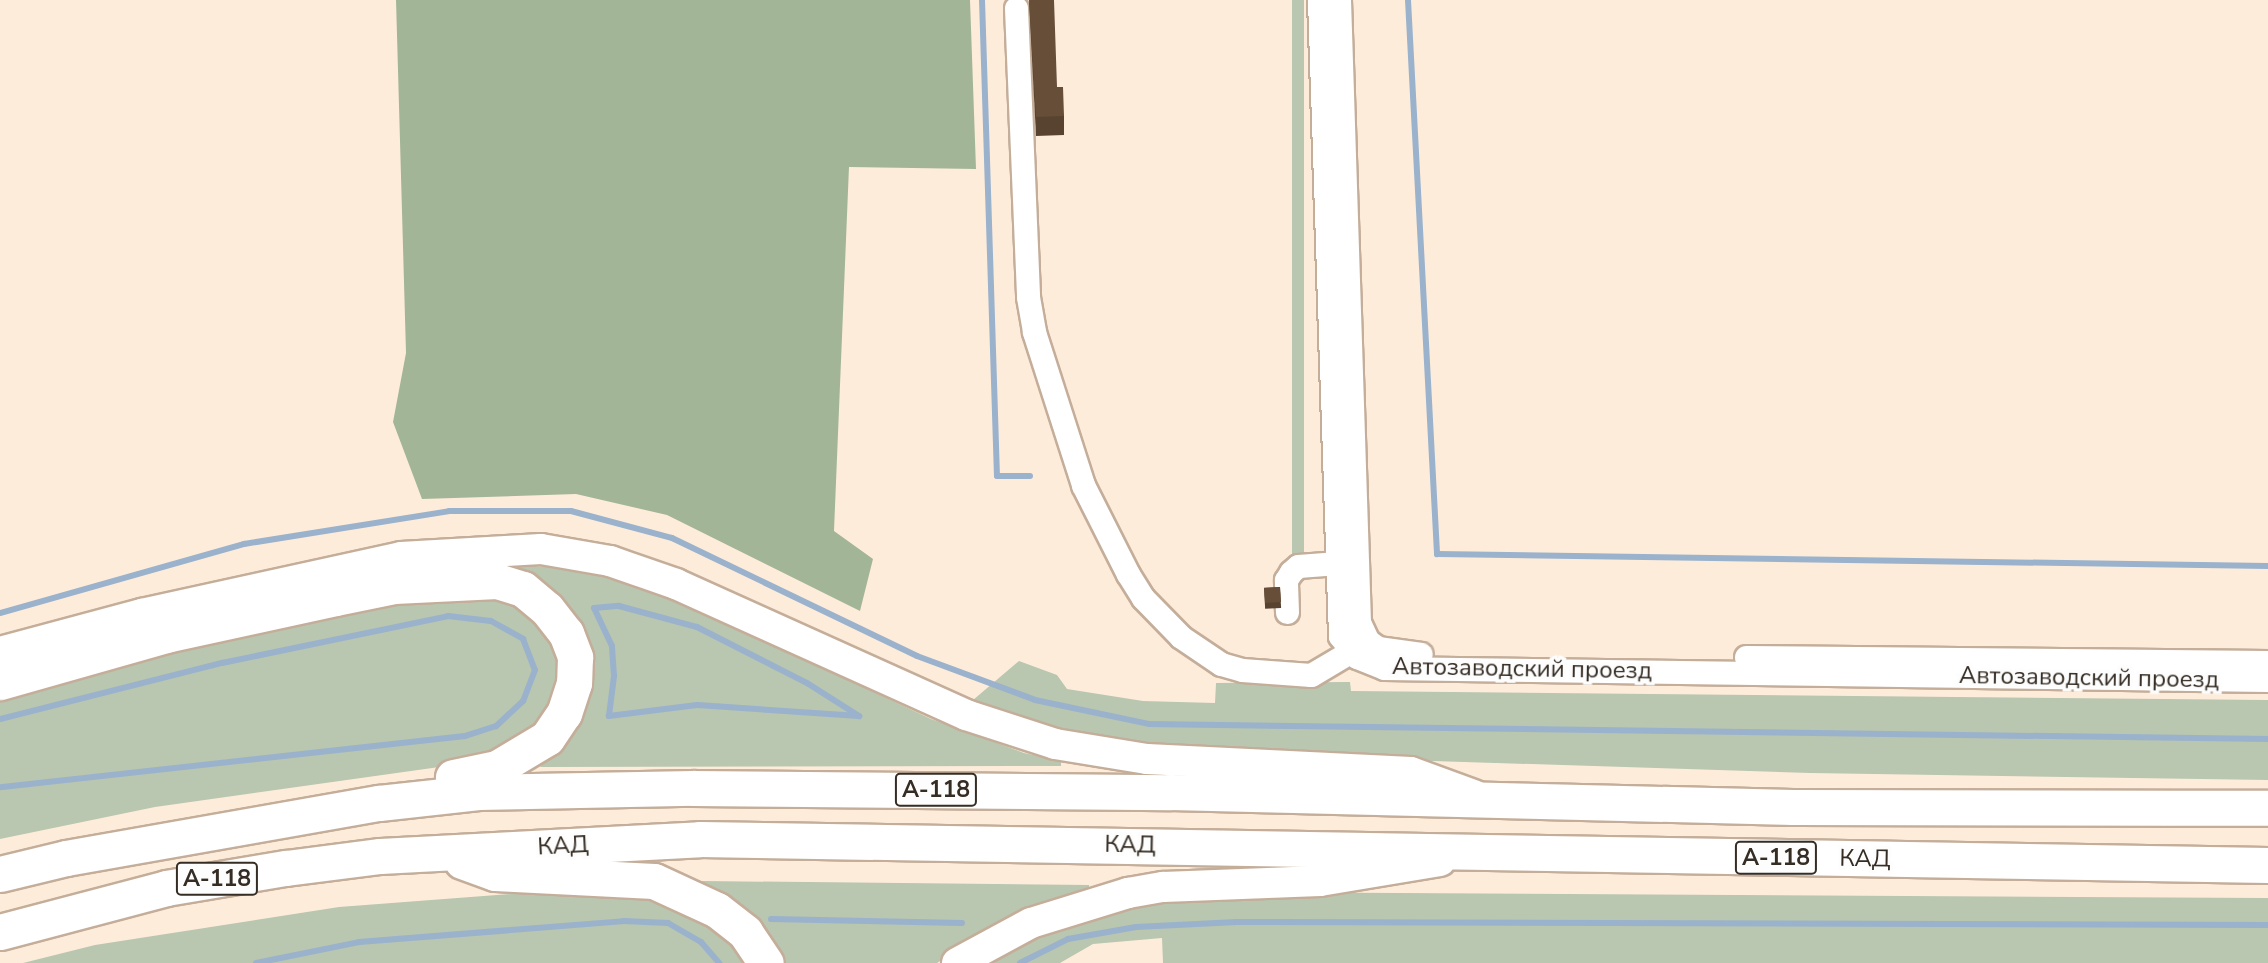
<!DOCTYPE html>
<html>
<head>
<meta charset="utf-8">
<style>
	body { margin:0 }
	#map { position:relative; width:2268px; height:963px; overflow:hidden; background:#feecdb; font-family:"Nunito Sans",sans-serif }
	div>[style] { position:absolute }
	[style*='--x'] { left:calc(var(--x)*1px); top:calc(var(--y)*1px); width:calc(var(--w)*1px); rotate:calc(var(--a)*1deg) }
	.green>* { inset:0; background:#b9c6b0; transform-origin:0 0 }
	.forest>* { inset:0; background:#a3b597 }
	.stream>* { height:6px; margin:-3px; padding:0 3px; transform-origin:3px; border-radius:3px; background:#9ab2cc }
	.roads { filter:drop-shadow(2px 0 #c4ae9a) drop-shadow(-2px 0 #c4ae9a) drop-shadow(0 2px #c4ae9a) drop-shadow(0 -2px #c4ae9a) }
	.minor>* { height:23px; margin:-11.5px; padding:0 11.5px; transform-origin:11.5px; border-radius:11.5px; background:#fff }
	.major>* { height:30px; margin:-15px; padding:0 15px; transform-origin:15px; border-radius:15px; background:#fff }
	.highway>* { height:35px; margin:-17.5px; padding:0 17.5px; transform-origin:17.5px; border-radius:17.5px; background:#fff }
	.wall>* { inset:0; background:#584331; transform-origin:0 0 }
	.building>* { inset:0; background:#664e39; transform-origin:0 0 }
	span { translate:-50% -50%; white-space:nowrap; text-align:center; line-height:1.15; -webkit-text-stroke:7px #fcfdfc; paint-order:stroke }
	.shield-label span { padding:2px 5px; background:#fcfdfc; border:2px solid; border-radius:5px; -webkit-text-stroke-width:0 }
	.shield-label { font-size:23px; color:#352c24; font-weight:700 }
	.street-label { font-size:24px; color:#352c24 }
</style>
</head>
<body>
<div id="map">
	<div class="green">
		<i style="left:1292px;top:0;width:12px;height:561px"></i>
		<i style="clip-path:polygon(506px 564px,578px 569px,655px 589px,931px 719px,1024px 753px,1061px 761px,1061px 766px,540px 767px,560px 746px,586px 651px,569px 607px,551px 591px,492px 571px)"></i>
		<i style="clip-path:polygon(470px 592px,516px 600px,535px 614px,559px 656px,561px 690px,545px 724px,475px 762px,155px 807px,0 839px,0 694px,72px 671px,410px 596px)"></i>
		<i style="clip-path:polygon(1019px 661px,1057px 675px,1067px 689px,1143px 701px,1215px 703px,1216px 683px,1350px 682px,1351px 691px,2268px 700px,2268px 780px,1810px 773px,1185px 753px,1078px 740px,966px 706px)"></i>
		<i style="clip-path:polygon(702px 881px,1089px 885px,1089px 891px,1001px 922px,937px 963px,780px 963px,701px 887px)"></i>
		<i style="clip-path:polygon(576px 889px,629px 889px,699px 911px,743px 951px,749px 963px,23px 963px,95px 945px,339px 907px)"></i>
		<i style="clip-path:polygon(1235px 892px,2268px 898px,2268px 963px,1163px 963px,1162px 938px,1093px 944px,1060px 963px,980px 963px,1016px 942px,1132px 906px)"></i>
	</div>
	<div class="forest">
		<i style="clip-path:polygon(396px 0,970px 0,976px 169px,849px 167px,834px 531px,873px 559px,860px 611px,667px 515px,576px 494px,422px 499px,393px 422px,406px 353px)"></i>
	</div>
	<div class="stream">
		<i style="--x:982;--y:0;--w:476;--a:88.2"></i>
		<i style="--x:997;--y:476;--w:33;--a:0"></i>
		<i style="--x:1408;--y:0;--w:555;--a:87"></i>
		<i style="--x:1437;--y:554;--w:831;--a:0.83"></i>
		<i style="--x:619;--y:606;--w:81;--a:15.1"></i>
		<i style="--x:697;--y:627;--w:123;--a:27"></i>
		<i style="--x:807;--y:683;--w:62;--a:32.4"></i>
		<i style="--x:859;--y:716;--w:162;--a:-176.1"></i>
		<i style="--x:697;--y:705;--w:89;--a:172.9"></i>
		<i style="--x:609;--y:716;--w:40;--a:-82.9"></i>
		<i style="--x:614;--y:676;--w:30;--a:-94"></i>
		<i style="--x:612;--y:646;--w:42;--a:-115.3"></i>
		<i style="--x:594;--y:608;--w:25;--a:-5"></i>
		<i style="--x:0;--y:613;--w:254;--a:-15.8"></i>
		<i style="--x:244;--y:544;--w:208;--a:-9.1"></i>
		<i style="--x:449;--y:511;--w:122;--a:0"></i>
		<i style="--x:571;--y:511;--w:105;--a:15"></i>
		<i style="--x:672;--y:538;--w:272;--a:25.7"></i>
		<i style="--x:917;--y:656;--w:126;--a:20.4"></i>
		<i style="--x:1035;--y:700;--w:116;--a:11.9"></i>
		<i style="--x:1149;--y:724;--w:1119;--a:0.77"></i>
		<i style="--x:0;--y:719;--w:229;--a:-14.2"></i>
		<i style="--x:222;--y:663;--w:231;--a:-11.7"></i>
		<i style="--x:448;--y:616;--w:43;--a:6.6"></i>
		<i style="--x:491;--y:621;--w:37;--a:29"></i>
		<i style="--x:523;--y:639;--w:33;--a:69"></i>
		<i style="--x:535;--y:670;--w:33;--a:111"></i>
		<i style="--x:523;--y:701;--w:37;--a:137"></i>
		<i style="--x:496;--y:726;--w:33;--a:162"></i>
		<i style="--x:465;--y:736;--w:468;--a:173.7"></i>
		<i style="--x:771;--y:919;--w:191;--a:1.2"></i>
		<i style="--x:256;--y:963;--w:105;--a:-11.5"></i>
		<i style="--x:359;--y:942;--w:266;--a:-4.5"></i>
		<i style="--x:624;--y:921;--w:44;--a:2.6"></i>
		<i style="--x:668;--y:923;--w:38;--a:30"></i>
		<i style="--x:701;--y:942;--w:28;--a:49"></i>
		<i style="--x:1020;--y:963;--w:54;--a:-26.6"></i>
		<i style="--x:1068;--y:939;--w:69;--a:-10"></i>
		<i style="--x:1136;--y:927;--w:101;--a:-2.8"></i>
		<i style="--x:1237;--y:922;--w:1031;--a:0.17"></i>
	</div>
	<div class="roads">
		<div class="minor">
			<i style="--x:1319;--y:0;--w:636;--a:88.11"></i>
			<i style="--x:1340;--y:636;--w:27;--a:51"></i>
			<i style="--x:1357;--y:657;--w:29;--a:22"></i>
			<i style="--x:1384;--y:668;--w:884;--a:0.78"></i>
			<i style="--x:1339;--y:0;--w:622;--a:88.16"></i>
			<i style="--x:1359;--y:622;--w:21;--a:65"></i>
			<i style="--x:1368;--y:641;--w:12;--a:35"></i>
			<i style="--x:1378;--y:648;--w:43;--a:7.9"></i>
			<i style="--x:1016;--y:8;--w:289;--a:87.6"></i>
			<i style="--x:1028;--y:297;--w:36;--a:80"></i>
			<i style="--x:1034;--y:332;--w:161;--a:72.2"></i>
			<i style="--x:1083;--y:485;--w:100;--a:63.2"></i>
			<i style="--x:1128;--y:574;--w:28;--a:58"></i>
			<i style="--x:1143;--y:598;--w:54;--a:45.7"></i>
			<i style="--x:1181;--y:637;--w:48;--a:34"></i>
			<i style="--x:1221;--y:664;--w:22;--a:16"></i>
			<i style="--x:1242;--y:670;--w:69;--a:4.1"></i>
			<i style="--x:1311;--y:675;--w:61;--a:-30.8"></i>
			<i style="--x:1287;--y:612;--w:32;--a:-92"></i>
			<i style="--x:1286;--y:580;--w:9;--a:-58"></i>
			<i style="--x:1291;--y:572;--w:9;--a:-41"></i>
			<i style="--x:1298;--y:566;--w:40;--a:-4.3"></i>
			<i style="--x:1746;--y:657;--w:522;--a:0.55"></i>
		</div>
		<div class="major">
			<i style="--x:0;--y:652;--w:147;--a:-15"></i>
			<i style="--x:142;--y:614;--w:265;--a:-12.4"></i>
			<i style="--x:401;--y:557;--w:140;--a:-3.3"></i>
			<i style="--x:541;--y:549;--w:70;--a:9.9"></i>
			<i style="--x:610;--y:561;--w:70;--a:19.2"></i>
			<i style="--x:676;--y:584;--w:318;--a:24.3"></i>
			<i style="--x:966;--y:715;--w:94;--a:18"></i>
			<i style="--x:1055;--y:744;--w:93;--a:9.3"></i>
			<i style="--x:1147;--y:759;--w:264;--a:2.8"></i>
			<i style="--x:1411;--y:772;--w:67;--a:20.1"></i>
			<i style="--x:957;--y:963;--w:84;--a:-28.4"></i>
			<i style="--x:1031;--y:923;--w:102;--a:-17.2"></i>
			<i style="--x:1128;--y:893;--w:36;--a:-10"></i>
			<i style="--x:1163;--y:887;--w:157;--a:-2.2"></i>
			<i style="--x:1320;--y:881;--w:122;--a:-9.5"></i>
		</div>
		<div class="highway">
			<i style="--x:0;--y:682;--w:173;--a:-15.8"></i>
			<i style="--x:166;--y:635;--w:173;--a:-12.3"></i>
			<i style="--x:335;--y:598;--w:60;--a:-11.5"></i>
			<i style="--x:394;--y:586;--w:103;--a:-2.8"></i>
			<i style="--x:497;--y:581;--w:27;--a:17"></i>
			<i style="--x:523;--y:589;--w:31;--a:40"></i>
			<i style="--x:547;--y:609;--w:31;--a:52"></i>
			<i style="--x:566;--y:633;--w:26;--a:69"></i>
			<i style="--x:575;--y:657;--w:26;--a:92"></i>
			<i style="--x:574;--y:683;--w:32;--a:108"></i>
			<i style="--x:564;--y:713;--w:30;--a:124"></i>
			<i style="--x:547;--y:738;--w:58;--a:149"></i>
			<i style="--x:497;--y:768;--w:45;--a:168.4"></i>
			<i style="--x:462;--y:861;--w:35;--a:20"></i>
			<i style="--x:495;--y:873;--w:159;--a:2.9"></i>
			<i style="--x:654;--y:881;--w:69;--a:24.7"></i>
			<i style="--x:717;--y:910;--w:36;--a:38"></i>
			<i style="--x:745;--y:932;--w:37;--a:56"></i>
			<i style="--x:0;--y:874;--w:68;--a:-13.6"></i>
			<i style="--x:66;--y:858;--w:318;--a:-10"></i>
			<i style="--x:379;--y:803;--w:100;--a:-6.3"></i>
			<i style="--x:478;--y:792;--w:215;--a:-1.1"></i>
			<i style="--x:693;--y:788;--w:477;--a:0.5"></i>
			<i style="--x:1170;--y:792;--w:623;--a:1.38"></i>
			<i style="--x:1793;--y:807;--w:475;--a:0.1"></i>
			<i style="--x:0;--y:932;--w:172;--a:-14.8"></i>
			<i style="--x:166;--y:888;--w:122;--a:-9.5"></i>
			<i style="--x:286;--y:868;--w:95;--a:-7.3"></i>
			<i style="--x:380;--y:856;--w:320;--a:-3"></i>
			<i style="--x:700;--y:839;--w:1568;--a:0.95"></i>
		</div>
	</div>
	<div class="wall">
		<i style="clip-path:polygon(1029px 0,1064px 116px,1064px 135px,1036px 136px)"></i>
		<i style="left:1280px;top:587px;width:21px;height:16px;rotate:87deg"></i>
	</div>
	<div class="building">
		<i style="clip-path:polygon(1029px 0,1054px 0,1057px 87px,1063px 87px,1064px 116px,1036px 117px)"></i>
		<i style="left:1280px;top:587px;width:15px;height:16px;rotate:86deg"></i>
	</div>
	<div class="shield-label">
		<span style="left:936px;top:790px">А-118</span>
		<span style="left:1776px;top:858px">А-118</span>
		<span style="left:217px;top:879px">А-118</span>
	</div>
	<div class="street-label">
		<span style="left:1522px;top:669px;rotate:1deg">Автозаводский проезд</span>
		<span style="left:2089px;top:678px;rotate:1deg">Автозаводский проезд</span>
		<span style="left:1130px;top:845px;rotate:1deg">КАД</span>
		<span style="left:563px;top:846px;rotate:-3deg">КАД</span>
		<span style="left:1865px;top:859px;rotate:1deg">КАД</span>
	</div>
</div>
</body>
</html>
